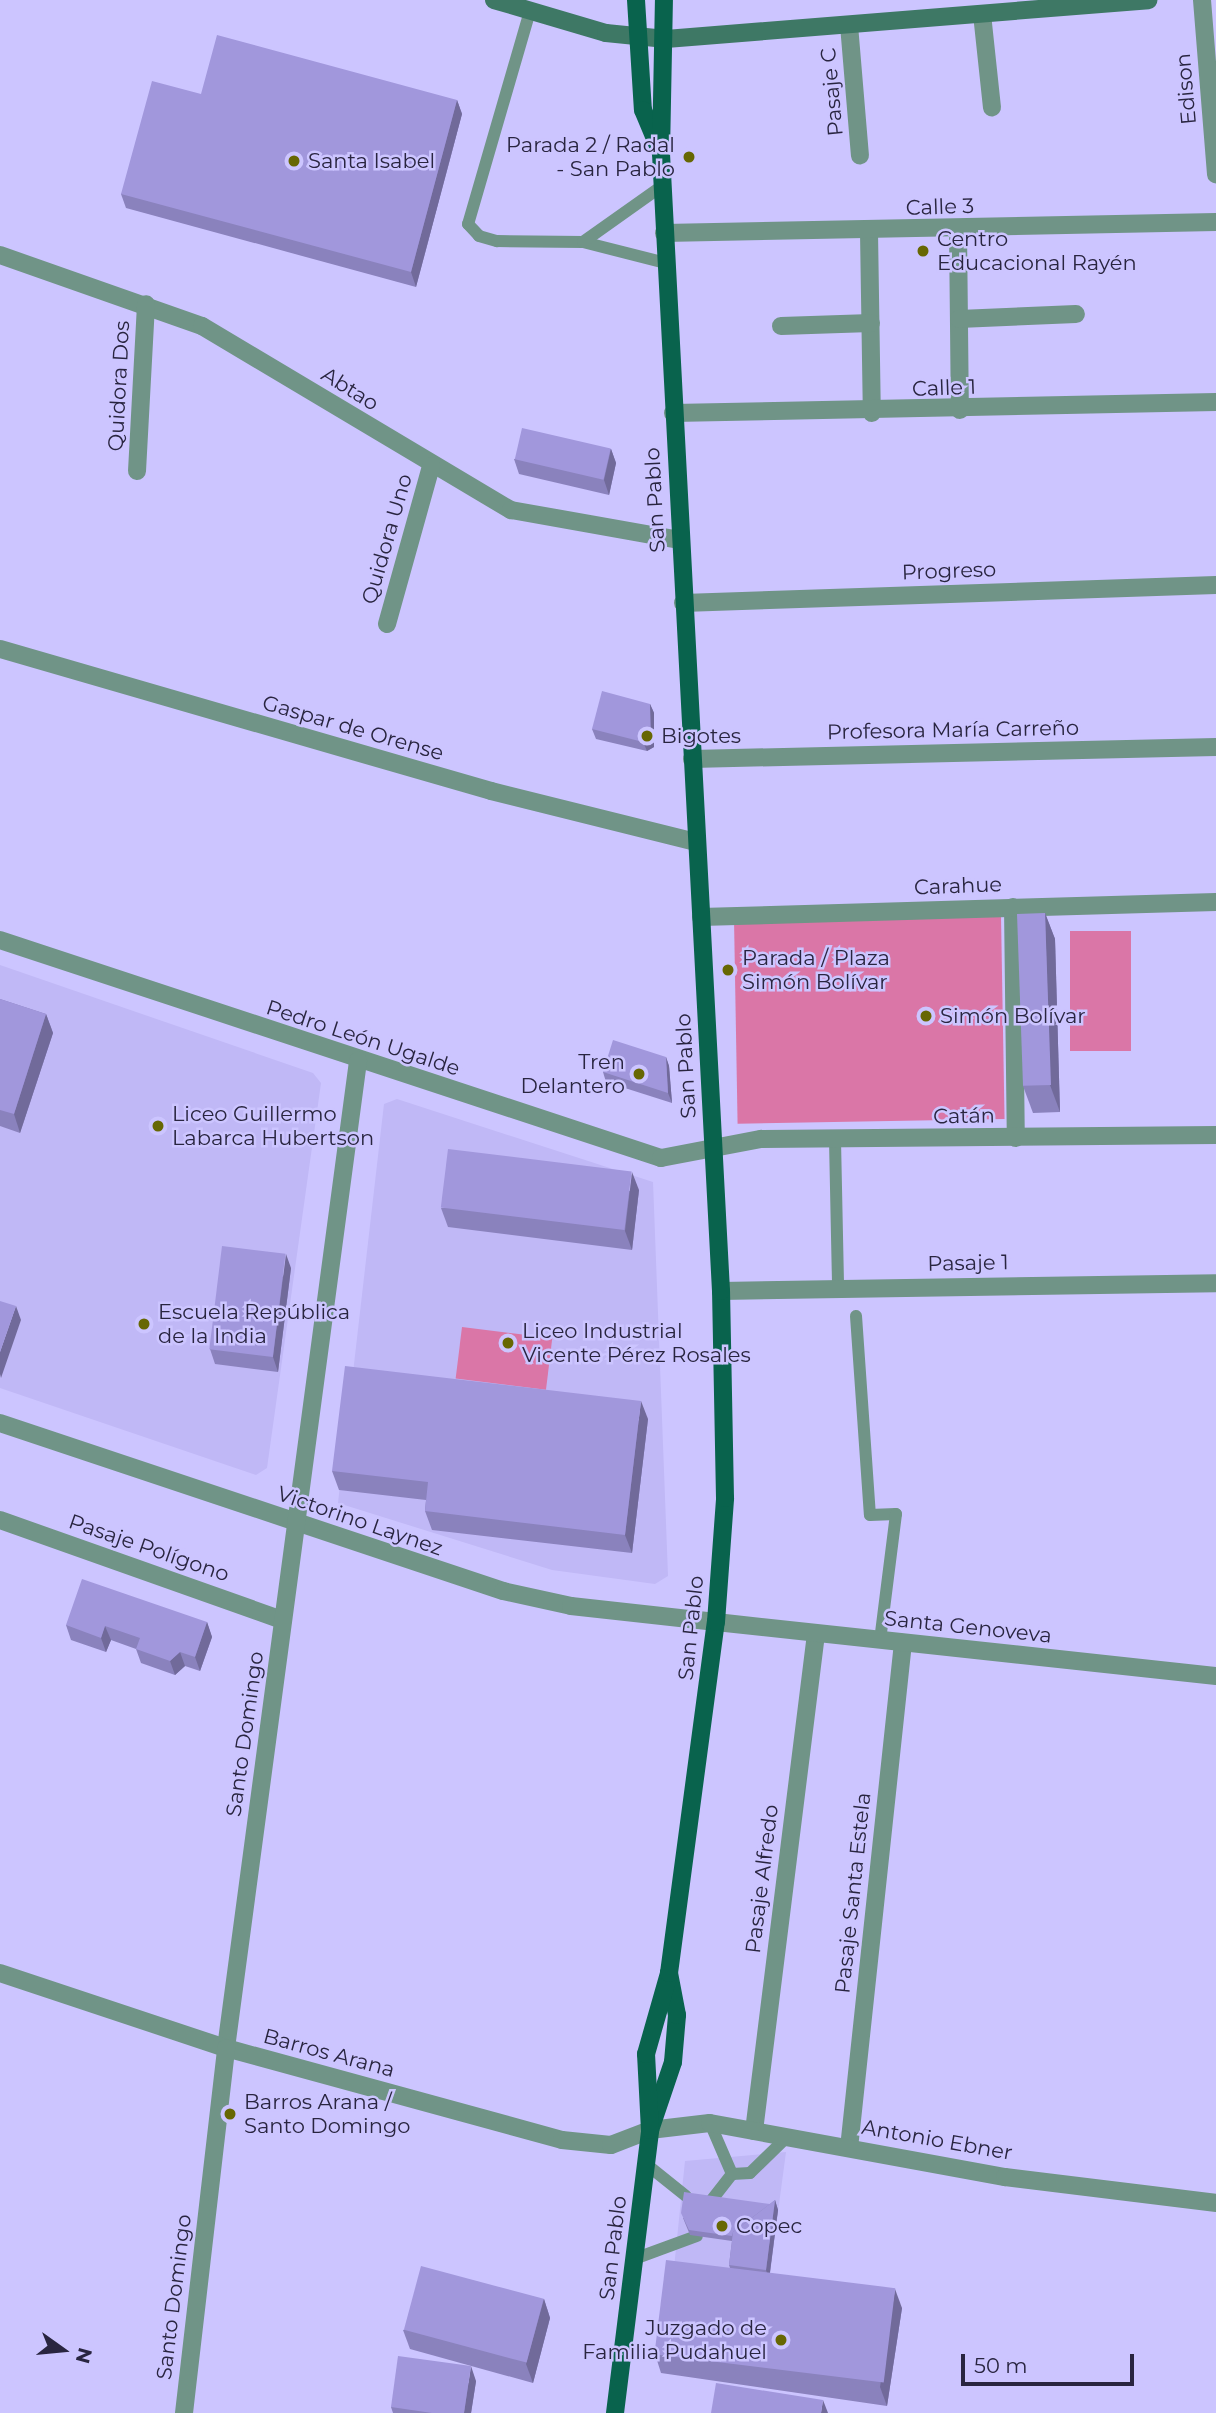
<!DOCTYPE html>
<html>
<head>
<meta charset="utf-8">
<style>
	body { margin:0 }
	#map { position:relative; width:1216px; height:2413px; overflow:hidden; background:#ccc5ff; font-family:Montserrat,sans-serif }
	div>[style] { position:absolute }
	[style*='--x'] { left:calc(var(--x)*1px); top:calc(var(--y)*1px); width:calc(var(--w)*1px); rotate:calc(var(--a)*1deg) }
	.built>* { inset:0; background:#c0b8f6 }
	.green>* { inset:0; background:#da76a7; transform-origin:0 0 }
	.service>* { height:12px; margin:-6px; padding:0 6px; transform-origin:6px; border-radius:6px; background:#709487 }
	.pedestrian>* { height:18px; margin:-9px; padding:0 9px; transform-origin:9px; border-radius:9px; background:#709487 }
	.minor>* { height:18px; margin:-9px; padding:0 9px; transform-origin:9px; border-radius:9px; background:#709487 }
	.tertiary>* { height:18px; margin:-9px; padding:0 9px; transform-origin:9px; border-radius:9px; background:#709487 }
	.secondary>* { height:18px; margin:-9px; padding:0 9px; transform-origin:9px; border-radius:9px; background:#3e7865 }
	.primary>* { height:18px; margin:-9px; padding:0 9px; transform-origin:9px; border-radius:9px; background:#09634d }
	.wall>* { inset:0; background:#8a82bd }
	.shaded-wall>* { inset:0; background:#716a9a }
	.building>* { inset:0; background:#a197dc; transform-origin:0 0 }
	.dots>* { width:19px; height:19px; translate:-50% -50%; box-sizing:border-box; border:4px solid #ccc5ff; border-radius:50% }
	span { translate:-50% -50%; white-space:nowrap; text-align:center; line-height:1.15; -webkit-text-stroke:5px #ccc5ff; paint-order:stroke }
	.street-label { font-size:21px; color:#292540 }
	.poi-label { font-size:21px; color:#292540 }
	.right { translate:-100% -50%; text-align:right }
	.left { translate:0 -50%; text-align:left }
	.north { position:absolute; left:28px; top:2315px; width:70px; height:70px; -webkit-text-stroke:5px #ccc5ff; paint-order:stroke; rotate:105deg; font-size:19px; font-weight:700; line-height:28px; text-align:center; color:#292540 }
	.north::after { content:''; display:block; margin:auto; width:24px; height:32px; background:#292540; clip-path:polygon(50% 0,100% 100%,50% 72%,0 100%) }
	.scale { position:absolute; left:961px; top:2354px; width:173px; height:32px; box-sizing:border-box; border:4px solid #292540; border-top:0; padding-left:9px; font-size:21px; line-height:24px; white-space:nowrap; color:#292540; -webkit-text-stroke:5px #ccc5ff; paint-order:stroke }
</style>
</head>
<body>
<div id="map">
	<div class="built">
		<i style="clip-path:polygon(0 965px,313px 1073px,321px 1083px,267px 1468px,256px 1475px,0 1388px)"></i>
		<i style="clip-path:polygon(397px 1099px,653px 1182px,668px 1576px,655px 1584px,552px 1570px,338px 1503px,384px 1104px)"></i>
		<i style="clip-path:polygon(786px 2152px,769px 2279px,674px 2268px,685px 2161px)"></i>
	</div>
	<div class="green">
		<i style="left:1001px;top:916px;width:203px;height:267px;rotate:89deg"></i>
		<i style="left:1131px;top:931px;width:120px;height:61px;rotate:90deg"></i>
		<i style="left:462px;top:1327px;width:91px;height:52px;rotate:7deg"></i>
	</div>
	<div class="service">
		<i style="--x:530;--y:11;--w:222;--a:106.2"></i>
		<i style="--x:468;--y:224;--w:16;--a:47"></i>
		<i style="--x:479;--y:236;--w:19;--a:16"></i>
		<i style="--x:497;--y:241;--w:86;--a:0.7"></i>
		<i style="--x:583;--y:242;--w:86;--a:14.2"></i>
		<i style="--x:583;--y:242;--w:97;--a:-35.3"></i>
		<i style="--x:835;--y:1140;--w:147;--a:88.8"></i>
		<i style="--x:856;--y:1316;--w:199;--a:86"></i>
		<i style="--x:870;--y:1515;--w:26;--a:-2"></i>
		<i style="--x:896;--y:1514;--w:127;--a:97.2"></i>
		<i style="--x:710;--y:2123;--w:56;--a:66.7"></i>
		<i style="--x:732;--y:2174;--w:33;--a:128"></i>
		<i style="--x:646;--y:2164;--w:51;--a:38.7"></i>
		<i style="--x:732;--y:2174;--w:18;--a:-3"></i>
		<i style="--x:750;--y:2173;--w:52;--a:-44.2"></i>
		<i style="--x:634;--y:2259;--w:67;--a:-20.1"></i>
	</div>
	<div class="pedestrian">
		<i style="--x:1013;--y:907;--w:231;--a:89.3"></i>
	</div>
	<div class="minor">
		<i style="--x:1202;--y:0;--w:175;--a:85.4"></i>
		<i style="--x:982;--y:14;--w:94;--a:83.9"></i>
		<i style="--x:849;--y:25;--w:131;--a:85.2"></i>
		<i style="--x:958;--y:230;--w:180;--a:89.4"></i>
		<i style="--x:869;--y:232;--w:181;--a:89.1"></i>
		<i style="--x:664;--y:233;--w:552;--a:-1.14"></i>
		<i style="--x:0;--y:255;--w:214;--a:19.4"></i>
		<i style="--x:202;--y:326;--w:360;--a:30.8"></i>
		<i style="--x:511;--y:510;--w:172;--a:10.1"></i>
		<i style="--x:959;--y:319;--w:117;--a:-2.4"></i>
		<i style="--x:781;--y:326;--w:90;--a:-1.9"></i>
		<i style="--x:673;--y:413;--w:543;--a:-1.16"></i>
		<i style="--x:137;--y:471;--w:167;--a:-86.9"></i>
		<i style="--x:683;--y:603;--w:533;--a:-1.93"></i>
		<i style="--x:387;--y:624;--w:164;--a:-74.4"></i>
		<i style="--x:692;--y:759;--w:524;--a:-1.31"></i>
		<i style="--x:701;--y:917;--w:515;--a:-1.67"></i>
		<i style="--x:0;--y:940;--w:696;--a:18.25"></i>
		<i style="--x:661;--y:1158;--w:102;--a:-10.8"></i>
		<i style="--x:761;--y:1139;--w:455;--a:-0.5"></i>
		<i style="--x:721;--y:1291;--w:495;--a:-0.9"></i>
		<i style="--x:0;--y:1423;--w:530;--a:18.47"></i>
		<i style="--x:503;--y:1591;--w:70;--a:12.4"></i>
		<i style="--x:571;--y:1606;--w:146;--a:6.3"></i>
		<i style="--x:0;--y:1520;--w:300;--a:19.5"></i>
		<i style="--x:226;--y:2048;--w:996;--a:-82.38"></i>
		<i style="--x:754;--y:2131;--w:501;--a:-82.89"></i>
		<i style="--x:849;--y:2148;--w:508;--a:-83.9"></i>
	</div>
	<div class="tertiary">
		<i style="--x:0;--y:649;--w:511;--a:16.13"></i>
		<i style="--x:491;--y:791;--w:211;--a:14"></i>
		<i style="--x:716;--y:1622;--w:503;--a:6.16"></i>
		<i style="--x:0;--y:1973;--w:238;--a:18.4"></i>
		<i style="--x:226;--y:2048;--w:348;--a:15.3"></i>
		<i style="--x:562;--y:2140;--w:49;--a:5.8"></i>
		<i style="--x:611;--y:2145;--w:42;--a:-21"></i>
		<i style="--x:650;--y:2130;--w:60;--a:-6.7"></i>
		<i style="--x:710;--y:2123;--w:300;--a:10.4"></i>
		<i style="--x:1005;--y:2177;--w:213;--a:7"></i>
		<i style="--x:184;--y:2413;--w:367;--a:-83.4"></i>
	</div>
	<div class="secondary">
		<i style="--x:494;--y:0;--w:117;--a:16.4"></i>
		<i style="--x:606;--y:33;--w:60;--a:5.7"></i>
		<i style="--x:666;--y:39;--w:484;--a:-4.6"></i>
	</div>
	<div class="primary">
		<i style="--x:636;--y:0;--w:110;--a:86.4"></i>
		<i style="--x:643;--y:110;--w:47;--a:67.3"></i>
		<i style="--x:650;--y:2130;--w:72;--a:-71.3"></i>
		<i style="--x:673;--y:2062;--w:47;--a:-85.1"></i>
		<i style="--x:677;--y:2015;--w:43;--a:-100.8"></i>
		<i style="--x:615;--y:2413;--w:285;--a:-82.9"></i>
		<i style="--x:650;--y:2130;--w:76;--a:-93"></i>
		<i style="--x:646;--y:2054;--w:84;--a:-74.1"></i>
		<i style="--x:669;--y:1973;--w:354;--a:-82.4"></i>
		<i style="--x:716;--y:1622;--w:124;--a:-85.8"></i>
		<i style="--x:725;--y:1498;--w:207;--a:-91.1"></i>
		<i style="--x:721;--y:1291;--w:1140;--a:-93.02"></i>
		<i style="--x:661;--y:153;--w:153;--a:-88.9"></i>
	</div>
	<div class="wall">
		<i style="clip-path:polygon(201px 94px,457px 100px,462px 114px,416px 287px,126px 208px,121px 194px)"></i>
		<i style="clip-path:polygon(611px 449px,616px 463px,609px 495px,519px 474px,514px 459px)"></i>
		<i style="clip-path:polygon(650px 704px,654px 713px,654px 747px,647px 751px,596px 739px,592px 729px)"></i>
		<i style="clip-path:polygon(1045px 913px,1055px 939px,1060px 1112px,1033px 1113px,1023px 1086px)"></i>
		<i style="clip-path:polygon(0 999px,46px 1014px,53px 1033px,20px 1133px,0 1126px)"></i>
		<i style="clip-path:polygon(666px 1057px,669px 1066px,672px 1103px,606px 1082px,603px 1072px)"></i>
		<i style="clip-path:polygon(639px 1190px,632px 1250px,448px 1227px,441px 1208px)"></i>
		<i style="clip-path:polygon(291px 1268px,278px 1372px,215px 1364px,210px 1349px)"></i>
		<i style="clip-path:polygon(648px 1419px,632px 1553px,432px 1530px,425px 1511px,426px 1500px,339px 1490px,332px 1471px)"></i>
		<i style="clip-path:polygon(207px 1622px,212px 1637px,200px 1671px,185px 1666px,175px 1675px,141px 1663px,136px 1649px,111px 1640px,106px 1652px,71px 1640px,66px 1625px)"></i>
		<i style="clip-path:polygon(775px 2200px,778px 2210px,770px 2273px,902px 2308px,887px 2406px,661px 2373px,655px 2354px,730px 2268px,729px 2265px,732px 2241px,690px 2235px,683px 2218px,770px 2204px)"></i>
		<i style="clip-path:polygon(544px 2299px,550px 2318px,533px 2383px,410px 2349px,403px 2330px)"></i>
		<i style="clip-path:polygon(476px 2381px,471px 2413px,393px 2413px,391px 2407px)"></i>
	</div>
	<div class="shaded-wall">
		<i style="clip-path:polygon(457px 100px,462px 114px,416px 287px,411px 272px)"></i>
		<i style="clip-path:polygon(611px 449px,616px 463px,609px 495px,604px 480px)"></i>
		<i style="clip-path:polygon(650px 704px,654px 713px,654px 747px,647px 751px,643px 742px)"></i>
		<i style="clip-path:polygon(1045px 913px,1055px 939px,1060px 1112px,1050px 1085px)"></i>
		<i style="clip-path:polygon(46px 1014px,53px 1033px,20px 1133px,14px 1114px)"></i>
		<i style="clip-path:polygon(666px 1057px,669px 1066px,672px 1103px,668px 1093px)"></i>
		<i style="clip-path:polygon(632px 1172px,639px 1190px,632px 1250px,625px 1231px)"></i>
		<i style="clip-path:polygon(286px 1254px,291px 1268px,278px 1372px,273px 1357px)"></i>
		<i style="clip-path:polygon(16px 1306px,21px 1320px,1px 1378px,0 1374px,0 1352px)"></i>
		<i style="clip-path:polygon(641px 1401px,648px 1419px,632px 1553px,625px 1535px)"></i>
		<i style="clip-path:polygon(207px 1622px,212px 1637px,200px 1671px,195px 1657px)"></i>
		<i style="clip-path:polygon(105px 1626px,111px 1640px,106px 1652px,101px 1638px)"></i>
		<i style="clip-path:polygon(180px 1652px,185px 1666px,175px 1675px,170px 1661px)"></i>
		<i style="clip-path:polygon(775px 2200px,778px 2210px,769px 2279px,766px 2270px)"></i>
		<i style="clip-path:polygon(895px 2289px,902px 2308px,887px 2406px,880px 2387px)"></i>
		<i style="clip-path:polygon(544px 2299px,550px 2318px,533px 2383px,526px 2364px)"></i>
		<i style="clip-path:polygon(471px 2366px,476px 2381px,471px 2413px,464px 2413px)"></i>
		<i style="clip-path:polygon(823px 2400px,828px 2413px,821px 2413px)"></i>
	</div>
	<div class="building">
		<i style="clip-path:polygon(217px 35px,457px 100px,411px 272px,121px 194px,152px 81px,201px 94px)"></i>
		<i style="left:522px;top:428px;width:91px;height:32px;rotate:13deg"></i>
		<i style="clip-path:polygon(602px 691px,650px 704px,651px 737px,643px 742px,592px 729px)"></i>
		<i style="left:1045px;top:913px;width:172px;height:28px;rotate:88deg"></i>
		<i style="clip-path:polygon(0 999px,46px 1014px,14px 1114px,0 1110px)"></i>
		<i style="clip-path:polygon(613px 1040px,666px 1057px,668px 1093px,603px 1072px)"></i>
		<i style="left:448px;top:1149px;width:185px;height:59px;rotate:7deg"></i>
		<i style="left:222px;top:1246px;width:64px;height:104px;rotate:7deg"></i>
		<i style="clip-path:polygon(0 1301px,16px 1306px,0 1352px)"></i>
		<i style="clip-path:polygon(345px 1366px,641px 1401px,625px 1535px,425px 1511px,428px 1482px,332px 1471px)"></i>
		<i style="clip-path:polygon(82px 1579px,207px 1622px,195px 1657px,180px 1652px,170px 1661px,136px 1649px,140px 1638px,105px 1626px,101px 1638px,66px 1625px)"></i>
		<i style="clip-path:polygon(684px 2192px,770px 2204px,733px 2232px,732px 2236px,689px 2230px,681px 2213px)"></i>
		<i style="clip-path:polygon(775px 2200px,766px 2270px,729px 2265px,733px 2232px)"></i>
		<i style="left:666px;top:2260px;width:231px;height:95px;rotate:7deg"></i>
		<i style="left:421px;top:2266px;width:127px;height:66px;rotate:15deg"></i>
		<i style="clip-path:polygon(398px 2356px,471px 2366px,464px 2413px,432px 2413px,391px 2407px)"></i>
		<i style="clip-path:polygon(716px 2383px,823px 2400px,821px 2413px,711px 2413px)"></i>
	</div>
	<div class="dots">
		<i style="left:689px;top:157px;background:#676703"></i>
		<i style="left:294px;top:161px;background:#676703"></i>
		<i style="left:923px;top:251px;background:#676703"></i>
		<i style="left:647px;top:736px;background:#676703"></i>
		<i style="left:728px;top:970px;background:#676703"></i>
		<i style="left:926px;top:1016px;background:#676703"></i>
		<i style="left:639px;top:1074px;background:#676703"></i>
		<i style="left:158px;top:1126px;background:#676703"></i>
		<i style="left:144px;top:1324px;background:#676703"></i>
		<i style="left:508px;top:1343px;background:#676703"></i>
		<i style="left:230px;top:2114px;background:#676703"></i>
		<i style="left:722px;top:2226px;background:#676703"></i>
		<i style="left:781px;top:2340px;background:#676703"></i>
	</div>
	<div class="street-label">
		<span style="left:1186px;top:89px;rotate:-95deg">Edison</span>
		<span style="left:832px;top:92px;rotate:-95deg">Pasaje C</span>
		<span style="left:940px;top:207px;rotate:-2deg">Calle 3</span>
		<span style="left:119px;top:386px;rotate:-87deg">Quidora Dos</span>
		<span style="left:944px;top:388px;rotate:-2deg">Calle 1</span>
		<span style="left:350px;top:389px;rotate:32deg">Abtao</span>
		<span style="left:655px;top:500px;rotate:-93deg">San Pablo</span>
		<span style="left:387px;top:539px;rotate:-74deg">Quidora Uno</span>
		<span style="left:949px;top:571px;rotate:-2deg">Progreso</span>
		<span style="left:353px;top:728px;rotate:16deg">Gaspar de Orense</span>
		<span style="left:953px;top:730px;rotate:-1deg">Profesora María Carreño</span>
		<span style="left:958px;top:886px;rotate:-2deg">Carahue</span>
		<span style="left:363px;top:1038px;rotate:18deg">Pedro León Ugalde</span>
		<span style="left:686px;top:1066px;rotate:-93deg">San Pablo</span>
		<span style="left:964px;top:1116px;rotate:-1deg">Catán</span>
		<span style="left:968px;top:1263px;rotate:-1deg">Pasaje 1</span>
		<span style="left:360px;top:1521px;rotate:19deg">Victorino Laynez</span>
		<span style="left:149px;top:1548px;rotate:19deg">Pasaje Polígono</span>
		<span style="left:968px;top:1627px;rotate:6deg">Santa Genoveva</span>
		<span style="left:691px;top:1628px;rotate:-84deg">San Pablo</span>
		<span style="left:245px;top:1734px;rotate:-82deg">Santo Domingo</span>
		<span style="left:762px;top:1879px;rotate:-83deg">Pasaje Alfredo</span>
		<span style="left:853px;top:1893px;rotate:-84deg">Pasaje Santa Estela</span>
		<span style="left:329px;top:2053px;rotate:15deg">Barros Arana</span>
		<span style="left:937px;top:2140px;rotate:10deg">Antonio Ebner</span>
		<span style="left:613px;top:2248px;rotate:-83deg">San Pablo</span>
		<span style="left:174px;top:2297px;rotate:-83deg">Santo Domingo</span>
	</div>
	<div class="poi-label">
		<span class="right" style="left:675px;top:157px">Parada 2 / Radal<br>- San Pablo</span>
		<span class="left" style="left:308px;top:161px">Santa Isabel</span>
		<span class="left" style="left:937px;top:251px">Centro<br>Educacional Rayén</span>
		<span class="left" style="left:661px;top:736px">Bigotes</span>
		<span class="left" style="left:742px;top:970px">Parada / Plaza<br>Simón Bolívar</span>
		<span class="left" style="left:940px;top:1016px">Simón Bolívar</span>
		<span class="right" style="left:625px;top:1074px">Tren<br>Delantero</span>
		<span class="left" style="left:172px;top:1126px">Liceo Guillermo<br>Labarca Hubertson</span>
		<span class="left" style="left:158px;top:1324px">Escuela República<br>de la India</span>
		<span class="left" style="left:522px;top:1343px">Liceo Industrial<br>Vicente Pérez Rosales</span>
		<span class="left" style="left:244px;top:2114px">Barros Arana /<br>Santo Domingo</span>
		<span class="left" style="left:736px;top:2226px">Copec</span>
		<span class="right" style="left:767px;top:2340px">Juzgado de<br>Familia Pudahuel</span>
	</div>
	<div class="north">N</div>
	<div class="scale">50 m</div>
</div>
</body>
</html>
